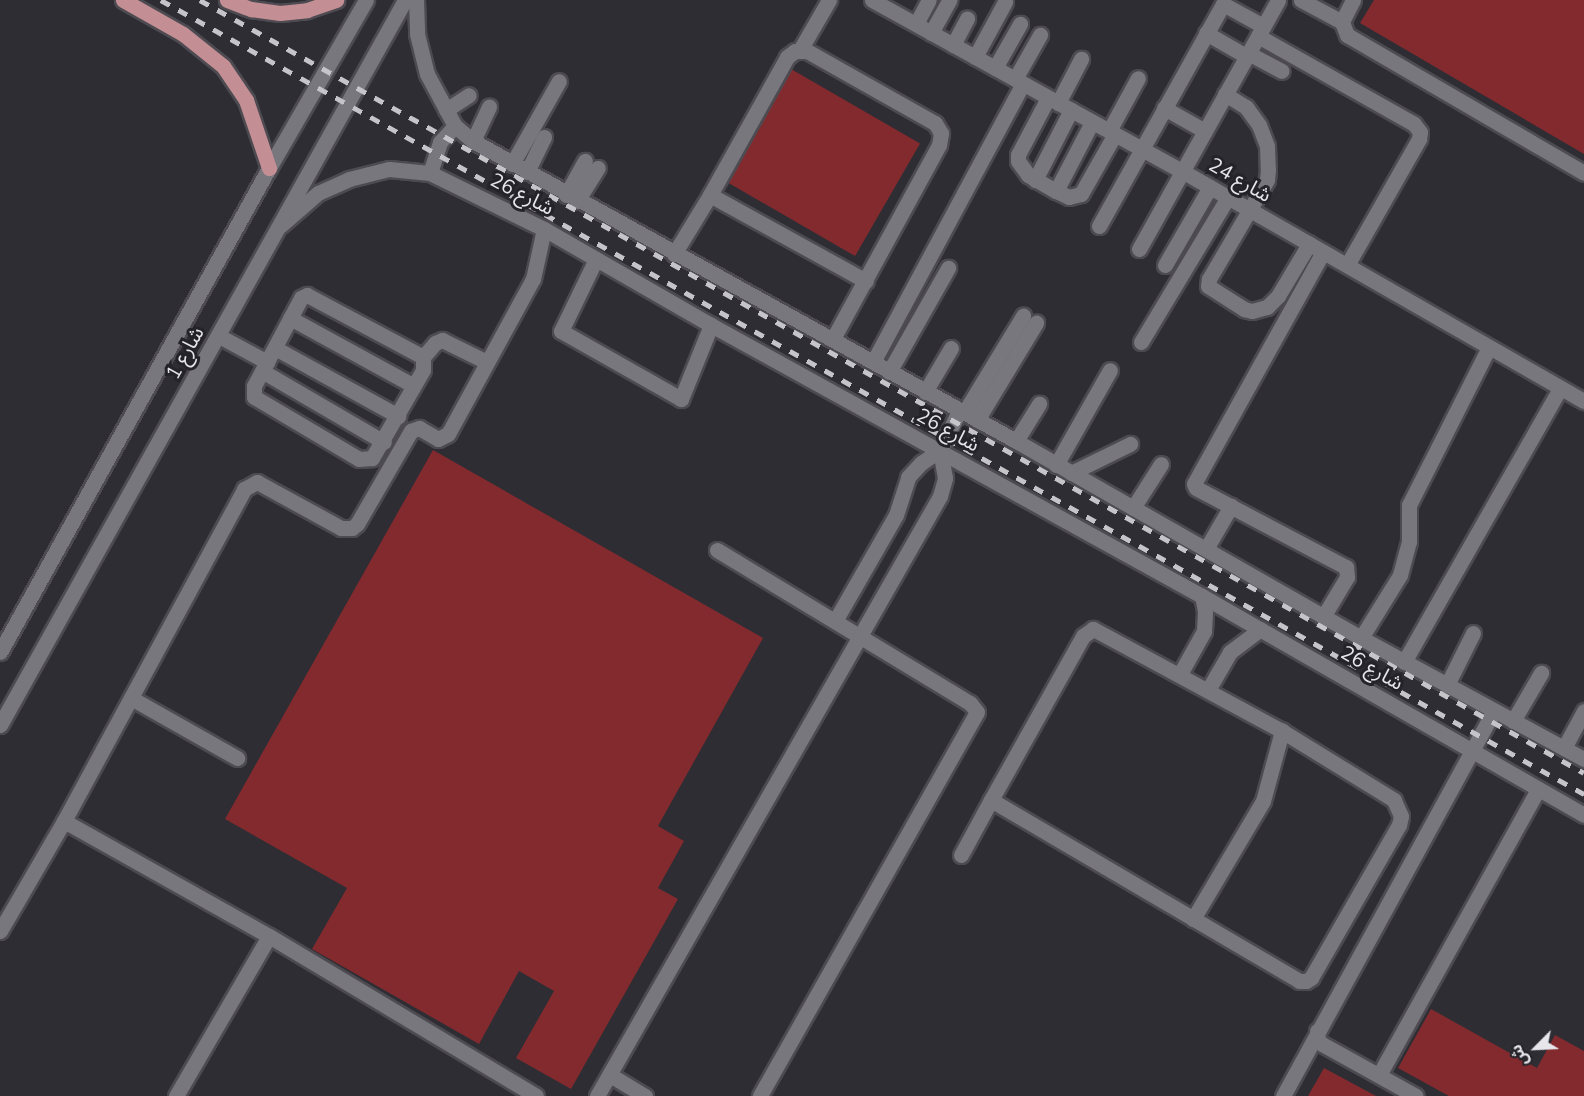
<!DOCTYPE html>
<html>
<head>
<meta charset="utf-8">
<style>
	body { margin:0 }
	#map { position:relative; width:1584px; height:1096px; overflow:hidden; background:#2e2d34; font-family:"Nunito Sans","Noto Sans Arabic",sans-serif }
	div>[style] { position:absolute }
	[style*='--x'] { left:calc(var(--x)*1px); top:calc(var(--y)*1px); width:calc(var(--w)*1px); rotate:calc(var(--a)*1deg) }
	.building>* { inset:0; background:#822a2e; transform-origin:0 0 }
	.roads { filter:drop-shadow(2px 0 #4d4b51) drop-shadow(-2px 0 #4d4b51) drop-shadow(0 2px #4d4b51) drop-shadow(0 -2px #4d4b51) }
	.minor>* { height:15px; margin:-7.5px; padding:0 7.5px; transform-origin:7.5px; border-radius:7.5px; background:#78777e }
	.major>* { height:15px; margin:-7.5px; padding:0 7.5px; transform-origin:7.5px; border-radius:7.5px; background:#c38e94 }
	.rail>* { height:4.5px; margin-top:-2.25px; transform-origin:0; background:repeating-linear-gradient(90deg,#c5c4c9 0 10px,transparent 0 20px) }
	span { translate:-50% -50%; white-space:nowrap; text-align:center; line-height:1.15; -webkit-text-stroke:6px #25232a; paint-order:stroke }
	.street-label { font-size:20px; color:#e7e6ea }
	.north { position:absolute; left:1506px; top:1018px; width:60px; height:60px; -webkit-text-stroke:4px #25232a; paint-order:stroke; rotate:246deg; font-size:16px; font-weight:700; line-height:24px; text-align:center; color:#e7e6ea }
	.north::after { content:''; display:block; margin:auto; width:21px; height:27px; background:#e7e6ea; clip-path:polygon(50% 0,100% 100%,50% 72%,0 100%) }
</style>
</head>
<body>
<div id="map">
	<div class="building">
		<i style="clip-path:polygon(1374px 0,1584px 0,1584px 154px,1360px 23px)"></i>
		<i style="left:791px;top:69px;width:149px;height:130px;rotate:30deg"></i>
		<i style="clip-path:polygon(433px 450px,763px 638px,658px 826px,684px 841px,658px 888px,678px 899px,571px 1089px,516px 1058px,554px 991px,519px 971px,479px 1044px,312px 949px,347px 888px,225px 819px)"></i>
		<i style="clip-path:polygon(1431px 1009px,1537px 1068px,1555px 1035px,1584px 1051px,1584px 1096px,1449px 1096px,1398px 1068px)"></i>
		<i style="clip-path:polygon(1324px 1068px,1376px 1096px,1308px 1096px)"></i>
	</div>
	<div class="roads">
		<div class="minor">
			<i style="--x:416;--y:0;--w:34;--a:88"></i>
			<i style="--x:417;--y:34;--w:41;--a:76"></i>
			<i style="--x:427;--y:74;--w:59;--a:61.7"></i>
			<i style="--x:455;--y:126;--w:23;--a:40"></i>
			<i style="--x:473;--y:141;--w:620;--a:28.92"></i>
			<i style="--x:1016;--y:441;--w:397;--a:29.7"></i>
			<i style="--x:1361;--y:638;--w:254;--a:28.5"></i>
			<i style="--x:872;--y:0;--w:354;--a:28.9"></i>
			<i style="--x:1182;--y:171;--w:463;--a:29.8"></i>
			<i style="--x:1301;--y:0;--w:47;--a:28.2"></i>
			<i style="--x:1353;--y:0;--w:25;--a:117"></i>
			<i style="--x:1342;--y:22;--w:14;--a:69"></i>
			<i style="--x:1347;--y:35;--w:274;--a:30.2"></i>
			<i style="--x:916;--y:24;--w:27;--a:-62"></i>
			<i style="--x:931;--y:33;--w:38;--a:-61"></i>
			<i style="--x:1206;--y:33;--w:46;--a:29.9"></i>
			<i style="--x:1258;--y:36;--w:179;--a:29.4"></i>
			<i style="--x:1414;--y:124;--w:10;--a:53"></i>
			<i style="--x:1420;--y:132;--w:7;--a:98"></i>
			<i style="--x:1419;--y:139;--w:145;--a:119.7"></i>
			<i style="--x:953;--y:45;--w:30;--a:-62"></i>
			<i style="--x:800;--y:50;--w:58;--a:-59.9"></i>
			<i style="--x:1248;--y:53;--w:38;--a:28"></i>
			<i style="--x:975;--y:57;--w:63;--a:-61.4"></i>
			<i style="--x:995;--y:68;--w:51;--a:-60.4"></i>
			<i style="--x:1015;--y:79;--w:51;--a:-60.4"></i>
			<i style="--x:1225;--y:94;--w:25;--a:32"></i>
			<i style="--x:1246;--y:107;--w:22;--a:54"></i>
			<i style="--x:1259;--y:125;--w:22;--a:69"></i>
			<i style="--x:1267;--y:146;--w:23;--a:88"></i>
			<i style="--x:1268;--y:169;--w:11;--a:95"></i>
			<i style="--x:1267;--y:180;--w:115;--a:120.4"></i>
			<i style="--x:1209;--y:279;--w:7;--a:98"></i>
			<i style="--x:1208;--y:286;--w:43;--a:32.6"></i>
			<i style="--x:1244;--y:309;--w:8;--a:14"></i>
			<i style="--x:1252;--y:311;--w:16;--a:-15"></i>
			<i style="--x:1267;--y:307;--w:16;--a:-45"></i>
			<i style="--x:1278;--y:296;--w:61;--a:-59.2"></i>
			<i style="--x:1048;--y:98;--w:64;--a:117.8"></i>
			<i style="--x:1018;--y:155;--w:6;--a:90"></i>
			<i style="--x:1018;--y:161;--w:17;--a:54"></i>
			<i style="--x:1028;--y:175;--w:32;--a:30"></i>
			<i style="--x:1056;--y:191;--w:14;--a:25"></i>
			<i style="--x:1069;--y:197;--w:12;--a:-14"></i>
			<i style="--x:1081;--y:194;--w:69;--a:-60.5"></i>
			<i style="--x:1058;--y:103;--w:50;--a:-62.4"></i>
			<i style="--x:1164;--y:108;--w:47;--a:29.3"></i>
			<i style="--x:446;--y:110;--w:27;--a:-33"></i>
			<i style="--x:1109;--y:131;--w:60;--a:-61.3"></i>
			<i style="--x:473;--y:141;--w:38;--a:-65"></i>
			<i style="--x:512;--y:164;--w:95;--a:-60.5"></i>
			<i style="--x:527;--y:172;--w:39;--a:-64"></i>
			<i style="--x:430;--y:173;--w:33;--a:-72"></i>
			<i style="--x:440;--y:142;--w:22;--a:-47"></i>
			<i style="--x:1035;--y:180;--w:79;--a:-62.8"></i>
			<i style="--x:1056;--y:191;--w:78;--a:-62.4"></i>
			<i style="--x:566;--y:195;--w:39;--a:-61"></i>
			<i style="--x:710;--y:195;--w:178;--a:28.9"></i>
			<i style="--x:577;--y:201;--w:39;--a:-58"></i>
			<i style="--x:281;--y:225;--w:49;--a:-40.9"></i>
			<i style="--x:318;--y:193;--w:34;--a:-24"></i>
			<i style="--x:349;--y:179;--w:41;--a:-14"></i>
			<i style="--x:389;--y:169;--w:41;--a:5.6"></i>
			<i style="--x:430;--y:173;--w:127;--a:26.2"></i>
			<i style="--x:544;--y:229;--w:193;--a:29.9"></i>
			<i style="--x:711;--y:325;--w:561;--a:28.9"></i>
			<i style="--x:1202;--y:596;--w:440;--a:29.8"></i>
			<i style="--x:1099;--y:226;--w:254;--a:-60.8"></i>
			<i style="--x:1223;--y:4;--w:46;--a:28.8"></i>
			<i style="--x:1139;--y:249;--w:285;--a:-60.8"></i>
			<i style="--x:1323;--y:252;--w:265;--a:119.1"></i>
			<i style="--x:1194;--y:484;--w:4;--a:63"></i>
			<i style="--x:1196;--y:488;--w:170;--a:27.8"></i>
			<i style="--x:1346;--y:567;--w:10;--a:84"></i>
			<i style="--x:1347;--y:577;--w:47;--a:121"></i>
			<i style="--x:674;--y:254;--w:69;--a:-58.6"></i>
			<i style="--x:710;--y:195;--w:158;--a:-60.8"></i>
			<i style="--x:787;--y:57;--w:10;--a:-37"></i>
			<i style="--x:795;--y:51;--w:12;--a:0"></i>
			<i style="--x:807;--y:51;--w:147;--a:29.4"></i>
			<i style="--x:935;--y:123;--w:12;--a:59"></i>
			<i style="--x:941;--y:133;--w:12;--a:99"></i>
			<i style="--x:939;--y:145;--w:221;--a:118.7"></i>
			<i style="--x:596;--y:259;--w:80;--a:115.9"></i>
			<i style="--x:561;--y:331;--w:138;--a:29.5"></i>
			<i style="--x:681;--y:399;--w:80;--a:-67.9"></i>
			<i style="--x:1165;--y:265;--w:90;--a:-60"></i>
			<i style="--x:307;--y:295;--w:132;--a:28.1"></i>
			<i style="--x:423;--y:357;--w:13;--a:90"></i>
			<i style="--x:423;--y:370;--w:102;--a:120.1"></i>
			<i style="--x:372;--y:458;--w:13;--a:176"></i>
			<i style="--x:359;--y:459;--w:122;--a:-149.4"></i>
			<i style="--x:254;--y:397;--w:11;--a:-90"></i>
			<i style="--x:254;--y:386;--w:100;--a:-61.9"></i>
			<i style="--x:301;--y:298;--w:7;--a:-27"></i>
			<i style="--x:290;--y:318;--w:141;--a:28.7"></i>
			<i style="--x:219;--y:336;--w:55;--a:28.4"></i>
			<i style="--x:1141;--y:342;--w:169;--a:-59"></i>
			<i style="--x:275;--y:348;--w:141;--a:28.9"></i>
			<i style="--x:423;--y:357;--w:18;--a:-49"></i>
			<i style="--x:435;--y:343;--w:8;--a:-23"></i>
			<i style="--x:442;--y:340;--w:50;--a:26.1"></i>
			<i style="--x:873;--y:362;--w:316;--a:-61.7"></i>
			<i style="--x:262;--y:371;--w:141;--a:30.2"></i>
			<i style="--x:889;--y:372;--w:120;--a:-60.4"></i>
			<i style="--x:925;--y:392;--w:51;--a:-59.4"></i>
			<i style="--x:964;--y:413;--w:114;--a:-58.7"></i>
			<i style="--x:977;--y:420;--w:114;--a:-58.7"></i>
			<i style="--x:1016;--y:441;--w:44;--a:-58.1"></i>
			<i style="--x:1056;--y:465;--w:109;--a:-60.4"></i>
			<i style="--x:1071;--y:473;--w:66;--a:-26.2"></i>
			<i style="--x:1133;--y:508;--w:52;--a:-57.5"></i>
			<i style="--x:1206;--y:549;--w:50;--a:-59.8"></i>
			<i style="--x:717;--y:550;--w:296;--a:31.2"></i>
			<i style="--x:970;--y:703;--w:11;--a:52"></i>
			<i style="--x:977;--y:712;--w:441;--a:119.5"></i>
			<i style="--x:835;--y:621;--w:122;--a:-60.1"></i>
			<i style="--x:896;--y:515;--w:40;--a:-72"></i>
			<i style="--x:908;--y:477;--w:19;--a:-47"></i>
			<i style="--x:921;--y:463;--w:23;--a:-34"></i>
			<i style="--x:940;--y:450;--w:43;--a:-64"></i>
			<i style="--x:1361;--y:638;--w:74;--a:-58.2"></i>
			<i style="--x:1400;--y:575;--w:34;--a:-75"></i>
			<i style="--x:1409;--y:542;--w:37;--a:-90"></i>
			<i style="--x:1409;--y:505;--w:177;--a:-63.1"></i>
			<i style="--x:0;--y:652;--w:554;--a:-60.94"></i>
			<i style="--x:269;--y:168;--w:194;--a:-60"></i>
			<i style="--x:1404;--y:662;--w:315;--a:-60.3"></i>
			<i style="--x:1180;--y:674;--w:49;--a:-60.8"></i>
			<i style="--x:1204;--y:631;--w:20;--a:-87"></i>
			<i style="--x:1205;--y:611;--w:15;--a:-101"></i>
			<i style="--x:1447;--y:685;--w:58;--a:-63.4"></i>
			<i style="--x:1208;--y:690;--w:44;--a:-59.9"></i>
			<i style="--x:1230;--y:652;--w:38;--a:-37"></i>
			<i style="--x:131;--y:698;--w:122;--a:29.5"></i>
			<i style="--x:1513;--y:721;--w:56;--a:-59.7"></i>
			<i style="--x:0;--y:725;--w:830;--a:-60.81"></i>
			<i style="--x:1564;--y:748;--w:42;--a:-61.6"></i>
			<i style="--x:64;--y:821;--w:235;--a:29.3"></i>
			<i style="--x:269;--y:936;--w:311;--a:30.9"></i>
			<i style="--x:961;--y:855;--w:63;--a:-61.4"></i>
			<i style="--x:991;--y:800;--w:357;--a:30.4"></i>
			<i style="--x:1299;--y:981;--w:7;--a:0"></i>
			<i style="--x:1306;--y:981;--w:6;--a:-31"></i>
			<i style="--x:1311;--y:978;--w:177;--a:-60.1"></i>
			<i style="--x:1399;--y:825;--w:9;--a:-77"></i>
			<i style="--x:1401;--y:816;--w:17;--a:-114"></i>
			<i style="--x:1394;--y:800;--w:132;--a:-148.4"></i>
			<i style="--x:1282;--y:731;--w:215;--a:-151.6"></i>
			<i style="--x:1093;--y:629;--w:12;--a:145"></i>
			<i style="--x:1083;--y:636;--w:188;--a:119.3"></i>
			<i style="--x:1193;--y:919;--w:137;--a:-59.3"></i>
			<i style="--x:1263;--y:801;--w:73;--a:-74.8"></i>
			<i style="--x:0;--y:931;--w:127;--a:-59.8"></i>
			<i style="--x:64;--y:821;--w:378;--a:-61.5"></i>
			<i style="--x:244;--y:489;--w:15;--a:-28"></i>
			<i style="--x:257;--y:482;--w:96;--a:28.7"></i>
			<i style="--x:341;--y:528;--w:11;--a:0"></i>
			<i style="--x:352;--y:528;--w:6;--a:-39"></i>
			<i style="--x:357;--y:524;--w:108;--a:-59.9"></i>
			<i style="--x:411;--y:431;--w:9;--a:-21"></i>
			<i style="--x:419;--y:428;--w:22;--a:30"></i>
			<i style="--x:438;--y:439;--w:11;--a:-27"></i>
			<i style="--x:448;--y:434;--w:177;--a:-61.3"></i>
			<i style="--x:533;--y:279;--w:51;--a:-77.6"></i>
			<i style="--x:1317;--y:1031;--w:10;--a:84"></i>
			<i style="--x:1318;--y:1041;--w:5;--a:37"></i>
			<i style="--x:1322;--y:1044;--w:107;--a:29"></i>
			<i style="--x:610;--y:1075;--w:41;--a:31"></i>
			<i style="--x:1379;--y:1075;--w:327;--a:-60.9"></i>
			<i style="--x:176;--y:1096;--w:185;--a:-59.8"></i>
			<i style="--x:597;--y:1096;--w:691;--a:-60.24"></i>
			<i style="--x:940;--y:496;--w:19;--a:-74"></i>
			<i style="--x:945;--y:478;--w:28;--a:-100"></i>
			<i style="--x:1283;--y:1096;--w:439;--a:-61.3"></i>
		</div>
		<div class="major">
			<i style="--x:123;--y:0;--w:69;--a:29.5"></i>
			<i style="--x:183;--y:34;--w:51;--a:38.7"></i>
			<i style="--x:223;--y:66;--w:41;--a:55.9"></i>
			<i style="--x:246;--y:100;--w:72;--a:71.3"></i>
			<i style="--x:227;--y:0;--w:26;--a:21"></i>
			<i style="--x:251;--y:9;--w:29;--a:8"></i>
			<i style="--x:280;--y:13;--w:27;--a:-6"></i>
			<i style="--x:307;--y:10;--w:31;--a:-19"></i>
		</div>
	</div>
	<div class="rail">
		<i style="--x:161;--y:0;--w:1630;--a:29.16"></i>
		<i style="--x:200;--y:0;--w:1585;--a:29.18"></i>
	</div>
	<div class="street-label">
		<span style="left:1240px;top:180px;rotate:30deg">شارع 24</span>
		<span style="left:522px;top:194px;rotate:27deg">شارع 26</span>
		<span style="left:185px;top:353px;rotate:-61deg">شارع 1</span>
		<span style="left:948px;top:430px;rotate:29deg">شارع 26</span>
		<span style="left:1372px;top:668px;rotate:30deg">شارع 26</span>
	</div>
	<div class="north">ش</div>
</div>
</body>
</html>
